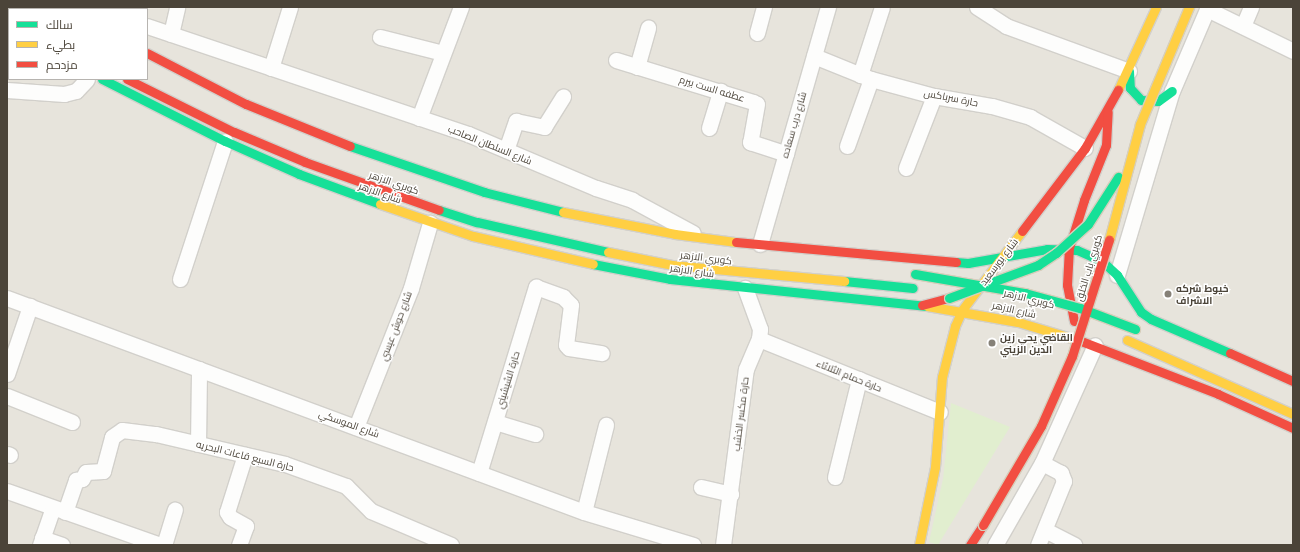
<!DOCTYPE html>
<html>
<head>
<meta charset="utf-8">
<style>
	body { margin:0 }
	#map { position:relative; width:1300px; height:552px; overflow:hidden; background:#f4f2ee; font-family:Montserrat,Cairo,sans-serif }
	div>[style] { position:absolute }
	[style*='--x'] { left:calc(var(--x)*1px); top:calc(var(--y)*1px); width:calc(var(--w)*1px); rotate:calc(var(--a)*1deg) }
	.residential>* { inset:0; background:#e7e4dc }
	.green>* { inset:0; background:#e1eecf }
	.roads { filter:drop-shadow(1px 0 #d2d0cb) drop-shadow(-1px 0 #d2d0cb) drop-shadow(0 1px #d2d0cb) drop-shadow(0 -1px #d2d0cb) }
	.street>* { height:15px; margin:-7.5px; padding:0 7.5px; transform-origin:7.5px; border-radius:7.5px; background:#fdfdfc }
	.fast>* { height:9px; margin:-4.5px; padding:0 4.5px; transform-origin:4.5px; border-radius:4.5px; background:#16e098 }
	.slow>* { height:9px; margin:-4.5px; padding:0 4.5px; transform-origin:4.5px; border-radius:4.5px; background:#ffcf43 }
	.jam>* { height:9px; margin:-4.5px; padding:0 4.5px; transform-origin:4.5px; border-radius:4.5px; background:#f24e42 }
	.bridges { filter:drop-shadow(1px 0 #d6cebb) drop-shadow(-1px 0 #d6cebb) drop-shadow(0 1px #d6cebb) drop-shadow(0 -1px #d6cebb) }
	.fast-bridge>* { height:9px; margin:-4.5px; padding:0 4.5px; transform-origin:4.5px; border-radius:4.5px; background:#16e098 }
	.slow-bridge>* { height:9px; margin:-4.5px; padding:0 4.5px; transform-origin:4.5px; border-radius:4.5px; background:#ffcf43 }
	.jam-bridge>* { height:9px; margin:-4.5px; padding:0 4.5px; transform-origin:4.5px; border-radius:4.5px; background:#f24e42 }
	.dots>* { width:11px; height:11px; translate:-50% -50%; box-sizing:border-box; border:2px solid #fff; border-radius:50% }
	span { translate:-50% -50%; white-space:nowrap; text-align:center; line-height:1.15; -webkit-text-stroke:3px #fff; paint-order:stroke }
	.street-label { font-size:10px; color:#4b4439 }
	.poi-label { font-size:10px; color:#4b4439; font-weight:700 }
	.left { translate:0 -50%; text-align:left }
	.frame { position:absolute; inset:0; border:8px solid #4b4439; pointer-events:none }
	.legend { position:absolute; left:8px; top:8px; width:140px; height:72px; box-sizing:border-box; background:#fff; border:1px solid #b7b4b0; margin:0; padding:5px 7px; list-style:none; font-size:12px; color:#4b4439 }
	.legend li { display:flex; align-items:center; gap:8px; height:20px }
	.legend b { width:20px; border:1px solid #b7b4b0 }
</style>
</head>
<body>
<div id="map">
	<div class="residential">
		<i style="clip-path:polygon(evenodd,7px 7px,1293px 7px,1293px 545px,7px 545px,7px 7px,9px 9px,147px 9px,147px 79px,9px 79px,9px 9px)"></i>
	</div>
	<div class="green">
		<i style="clip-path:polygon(951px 403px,1010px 427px,938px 545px,929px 542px,943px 479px)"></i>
	</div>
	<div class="roads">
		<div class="street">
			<i style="--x:92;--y:7;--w:6;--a:18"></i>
			<i style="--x:977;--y:7;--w:35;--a:33"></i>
			<i style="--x:1006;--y:26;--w:131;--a:20.1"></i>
			<i style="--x:1207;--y:9;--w:96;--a:26"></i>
			<i style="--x:147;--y:26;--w:339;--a:18.6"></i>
			<i style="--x:468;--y:134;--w:139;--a:22.9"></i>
			<i style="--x:596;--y:188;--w:38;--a:18"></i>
			<i style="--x:632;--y:200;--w:69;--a:28.4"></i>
			<i style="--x:1243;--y:26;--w:21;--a:-67"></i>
			<i style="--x:757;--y:33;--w:27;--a:-75"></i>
			<i style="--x:171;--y:34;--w:28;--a:-77"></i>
			<i style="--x:380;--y:37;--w:65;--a:14.3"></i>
			<i style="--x:814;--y:56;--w:61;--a:22"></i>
			<i style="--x:871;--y:79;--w:65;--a:15.1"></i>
			<i style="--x:934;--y:96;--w:59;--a:9.8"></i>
			<i style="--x:992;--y:106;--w:40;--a:16"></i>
			<i style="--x:1030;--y:117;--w:63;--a:29.4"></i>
			<i style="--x:616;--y:60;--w:143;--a:17"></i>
			<i style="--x:753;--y:102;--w:4;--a:27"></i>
			<i style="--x:757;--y:104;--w:39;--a:100"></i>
			<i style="--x:750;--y:142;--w:38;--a:18"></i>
			<i style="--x:637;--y:67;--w:41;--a:-74.2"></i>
			<i style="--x:271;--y:68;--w:64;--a:-72.7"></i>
			<i style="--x:860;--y:75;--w:71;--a:-72.1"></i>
			<i style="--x:7;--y:90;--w:57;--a:4"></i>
			<i style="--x:64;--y:94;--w:12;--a:-14"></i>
			<i style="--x:76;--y:91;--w:16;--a:-47"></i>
			<i style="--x:419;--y:118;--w:119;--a:-69.3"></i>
			<i style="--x:709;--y:128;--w:39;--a:-73"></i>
			<i style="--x:847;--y:146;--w:71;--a:-70.3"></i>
			<i style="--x:506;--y:150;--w:31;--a:-71"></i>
			<i style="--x:516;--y:121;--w:29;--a:12"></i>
			<i style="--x:544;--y:127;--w:36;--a:-58"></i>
			<i style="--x:906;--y:168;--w:77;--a:-68.7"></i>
			<i style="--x:760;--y:244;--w:247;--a:-74"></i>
			<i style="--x:1117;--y:275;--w:192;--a:-73.4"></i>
			<i style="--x:1172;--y:91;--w:91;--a:-66.8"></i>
			<i style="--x:180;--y:279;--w:145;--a:-71.9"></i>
			<i style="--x:7;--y:298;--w:615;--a:20.35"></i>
			<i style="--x:584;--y:512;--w:114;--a:16.8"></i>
			<i style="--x:759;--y:339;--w:195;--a:22"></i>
			<i style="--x:7;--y:374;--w:72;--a:-71.3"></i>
			<i style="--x:7;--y:396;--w:70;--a:21.8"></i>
			<i style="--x:495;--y:422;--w:42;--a:16.7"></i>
			<i style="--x:356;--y:427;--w:149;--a:-68.4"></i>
			<i style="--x:411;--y:288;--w:68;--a:-73.7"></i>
			<i style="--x:198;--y:444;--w:75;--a:-89.2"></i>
			<i style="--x:7;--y:454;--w:3;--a:18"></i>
			<i style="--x:479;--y:473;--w:195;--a:-73"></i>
			<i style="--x:536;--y:287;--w:29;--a:20"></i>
			<i style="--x:563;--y:297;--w:11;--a:45"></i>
			<i style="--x:571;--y:305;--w:40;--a:97.1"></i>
			<i style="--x:566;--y:345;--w:4;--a:45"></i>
			<i style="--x:569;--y:348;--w:33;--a:9"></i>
			<i style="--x:835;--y:477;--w:101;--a:-76.2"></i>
			<i style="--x:701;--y:487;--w:31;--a:13"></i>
			<i style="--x:7;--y:491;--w:162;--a:19.4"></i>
			<i style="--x:65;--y:512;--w:34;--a:-71"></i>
			<i style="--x:76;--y:480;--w:6;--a:-9"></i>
			<i style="--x:82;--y:479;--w:8;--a:-60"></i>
			<i style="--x:86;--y:472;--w:17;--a:-3"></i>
			<i style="--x:103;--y:471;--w:35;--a:-75"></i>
			<i style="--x:112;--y:437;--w:12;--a:-35"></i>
			<i style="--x:122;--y:430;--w:34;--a:7"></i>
			<i style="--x:156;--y:434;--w:132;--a:13.1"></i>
			<i style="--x:285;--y:464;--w:65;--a:19.8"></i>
			<i style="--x:346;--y:486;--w:35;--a:45"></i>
			<i style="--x:371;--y:511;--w:87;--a:23"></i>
			<i style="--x:584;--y:512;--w:90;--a:-75.8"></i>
			<i style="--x:1045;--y:530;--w:33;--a:27"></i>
			<i style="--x:42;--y:538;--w:21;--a:19"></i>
			<i style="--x:40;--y:545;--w:39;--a:-71"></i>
			<i style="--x:164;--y:545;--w:37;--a:-73"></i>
			<i style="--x:239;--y:545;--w:20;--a:-70"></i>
			<i style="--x:246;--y:526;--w:18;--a:-151"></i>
			<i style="--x:230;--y:517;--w:6;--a:-121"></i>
			<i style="--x:227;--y:512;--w:60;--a:-72.5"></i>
			<i style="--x:723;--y:545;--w:177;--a:-82.6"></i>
			<i style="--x:746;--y:369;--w:33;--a:-67"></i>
			<i style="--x:759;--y:339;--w:10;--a:-84"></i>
			<i style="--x:760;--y:329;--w:44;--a:-110.1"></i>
			<i style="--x:995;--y:545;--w:95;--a:-60.2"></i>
			<i style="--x:1042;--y:463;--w:129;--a:-65.8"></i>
			<i style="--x:1038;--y:545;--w:69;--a:-67.9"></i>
			<i style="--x:1064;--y:481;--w:9;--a:-111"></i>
			<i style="--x:1061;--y:473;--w:21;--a:-152"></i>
		</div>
		<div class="fast">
			<i style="--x:23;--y:7;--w:4;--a:34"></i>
			<i style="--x:1129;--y:71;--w:17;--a:87"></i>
			<i style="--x:1130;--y:88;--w:16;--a:47"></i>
			<i style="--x:1141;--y:100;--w:17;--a:3"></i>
			<i style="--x:1158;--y:101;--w:17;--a:-36"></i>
			<i style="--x:102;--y:79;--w:138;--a:26.8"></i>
			<i style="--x:225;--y:141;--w:81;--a:24"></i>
			<i style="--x:299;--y:174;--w:86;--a:20.3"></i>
			<i style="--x:350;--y:146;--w:142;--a:18.9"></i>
			<i style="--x:484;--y:192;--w:81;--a:14.2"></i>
			<i style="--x:439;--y:210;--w:40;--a:18"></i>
			<i style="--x:477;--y:222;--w:134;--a:12.9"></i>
			<i style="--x:956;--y:262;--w:12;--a:5"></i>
			<i style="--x:968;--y:263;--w:80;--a:-10"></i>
			<i style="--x:1047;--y:249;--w:30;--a:2"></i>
			<i style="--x:1077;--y:250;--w:27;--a:24"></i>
			<i style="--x:1102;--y:261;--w:21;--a:43"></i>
			<i style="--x:1117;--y:275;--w:44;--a:57"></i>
			<i style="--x:1141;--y:312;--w:12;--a:35"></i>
			<i style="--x:1151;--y:319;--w:86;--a:23.3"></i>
			<i style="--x:593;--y:264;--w:78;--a:11"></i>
			<i style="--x:670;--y:279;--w:258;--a:6"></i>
			<i style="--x:844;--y:281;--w:69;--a:5.8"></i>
		</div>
		<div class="slow">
			<i style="--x:67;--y:7;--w:4;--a:27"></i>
			<i style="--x:7;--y:15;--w:2;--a:27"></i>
			<i style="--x:1118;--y:90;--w:91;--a:-65.4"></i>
			<i style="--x:380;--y:204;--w:98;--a:19"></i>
			<i style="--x:473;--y:236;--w:123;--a:13.1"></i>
			<i style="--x:563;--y:212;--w:114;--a:11.1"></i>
			<i style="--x:675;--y:234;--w:62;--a:7.5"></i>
			<i style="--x:608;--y:252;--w:65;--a:11.5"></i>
			<i style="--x:672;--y:265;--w:173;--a:5.3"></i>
			<i style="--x:927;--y:306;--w:92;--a:10"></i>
			<i style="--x:1018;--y:322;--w:66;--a:16.8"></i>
			<i style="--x:1127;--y:340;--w:182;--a:24"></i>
			<i style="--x:919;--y:545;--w:80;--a:-78.4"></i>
			<i style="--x:935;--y:467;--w:90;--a:-85.6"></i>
			<i style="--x:942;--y:377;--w:53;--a:-75.7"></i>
			<i style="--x:955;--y:326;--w:17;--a:-66"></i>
			<i style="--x:962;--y:310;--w:99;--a:-52.8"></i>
		</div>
		<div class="jam">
			<i style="--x:147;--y:53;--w:111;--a:27.3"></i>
			<i style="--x:246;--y:104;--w:112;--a:22"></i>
			<i style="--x:127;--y:79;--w:119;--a:26.4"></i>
			<i style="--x:234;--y:132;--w:77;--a:22.9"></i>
			<i style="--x:305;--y:162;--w:142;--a:19.7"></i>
			<i style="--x:1022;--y:231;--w:104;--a:-52.8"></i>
			<i style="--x:1085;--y:148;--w:67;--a:-60.4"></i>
			<i style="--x:736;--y:242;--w:221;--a:5.2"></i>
			<i style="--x:922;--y:305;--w:28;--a:-15"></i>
			<i style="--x:1074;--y:321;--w:37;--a:-101"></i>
			<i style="--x:1067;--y:285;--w:37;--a:-87"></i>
			<i style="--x:1069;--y:248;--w:50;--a:-72.6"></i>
			<i style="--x:1084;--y:200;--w:59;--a:-68.2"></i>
			<i style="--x:1106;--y:145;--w:33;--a:-87"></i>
			<i style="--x:1081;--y:341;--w:147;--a:21.1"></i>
			<i style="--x:1218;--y:394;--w:82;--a:24.4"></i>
			<i style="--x:1230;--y:353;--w:69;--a:24"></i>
			<i style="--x:970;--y:545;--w:24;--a:-57"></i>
		</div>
	</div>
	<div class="bridges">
		<div class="fast-bridge">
			<i style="--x:915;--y:274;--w:112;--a:9.8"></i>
			<i style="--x:1025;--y:293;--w:57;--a:15.3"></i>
			<i style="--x:1080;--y:308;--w:59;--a:20.9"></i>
			<i style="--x:949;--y:298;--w:95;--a:-20.3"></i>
			<i style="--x:1038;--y:265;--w:22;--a:-34"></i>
			<i style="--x:1056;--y:253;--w:43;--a:-42.2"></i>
			<i style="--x:1088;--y:224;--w:56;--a:-57.4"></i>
		</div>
		<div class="slow-bridge">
			<i style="--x:1109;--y:240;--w:120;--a:-75"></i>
			<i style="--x:1140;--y:124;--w:127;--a:-67.3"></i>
		</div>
		<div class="jam-bridge">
			<i style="--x:983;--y:525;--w:115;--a:-59.6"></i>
			<i style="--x:1041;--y:426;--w:77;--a:-66.1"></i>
			<i style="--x:1072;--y:356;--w:122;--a:-72.3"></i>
		</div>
	</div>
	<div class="dots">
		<i style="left:1168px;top:294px;background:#868178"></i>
		<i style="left:992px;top:343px;background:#868178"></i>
	</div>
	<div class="street-label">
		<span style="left:712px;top:89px;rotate:17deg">عطفه الست بيرم</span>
		<span style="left:951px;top:98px;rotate:11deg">حارة سرباكس</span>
		<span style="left:794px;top:125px;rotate:-74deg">شارع درب سعاده</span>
		<span style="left:490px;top:145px;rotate:22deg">شارع السلطان الصاحب</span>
		<span style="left:394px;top:183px;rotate:19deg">كوبري الازهر</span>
		<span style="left:380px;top:193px;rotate:20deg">شارع الازهر</span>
		<span style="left:706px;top:258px;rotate:7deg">كوبري الازهر</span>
		<span style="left:999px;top:262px;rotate:-53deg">شارع بورسعيد</span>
		<span style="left:1089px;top:268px;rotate:-73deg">كوبري باب الخلق</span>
		<span style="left:692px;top:271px;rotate:8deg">شارع الازهر</span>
		<span style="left:1029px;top:299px;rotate:14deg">كوبري الازهر</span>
		<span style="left:1014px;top:310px;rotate:13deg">شارع الازهر</span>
		<span style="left:396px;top:326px;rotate:-69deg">شارع حوش عيسي</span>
		<span style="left:849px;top:376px;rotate:22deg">حارة حمام الثلاثاء</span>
		<span style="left:508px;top:380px;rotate:-73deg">حارة الشيشيني</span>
		<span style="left:741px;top:414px;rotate:-83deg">حارة مكسر الخشب</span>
		<span style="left:349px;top:424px;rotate:20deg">شارع الموسكي</span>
		<span style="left:245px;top:456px;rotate:14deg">حارة السبع قاعات البحريه</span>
	</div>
	<div class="poi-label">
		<span class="left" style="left:1176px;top:294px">خيوط شركه<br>الاشراف</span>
		<span class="left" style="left:1000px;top:343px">القاضي يحي زين<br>الدين الزيني</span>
	</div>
	<div class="frame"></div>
	<ul class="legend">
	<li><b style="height:5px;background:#16e098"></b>سالك</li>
	<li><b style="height:5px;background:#ffcf43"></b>بطيء</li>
	<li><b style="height:5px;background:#f24e42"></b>مزدحم</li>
	</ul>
</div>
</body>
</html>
